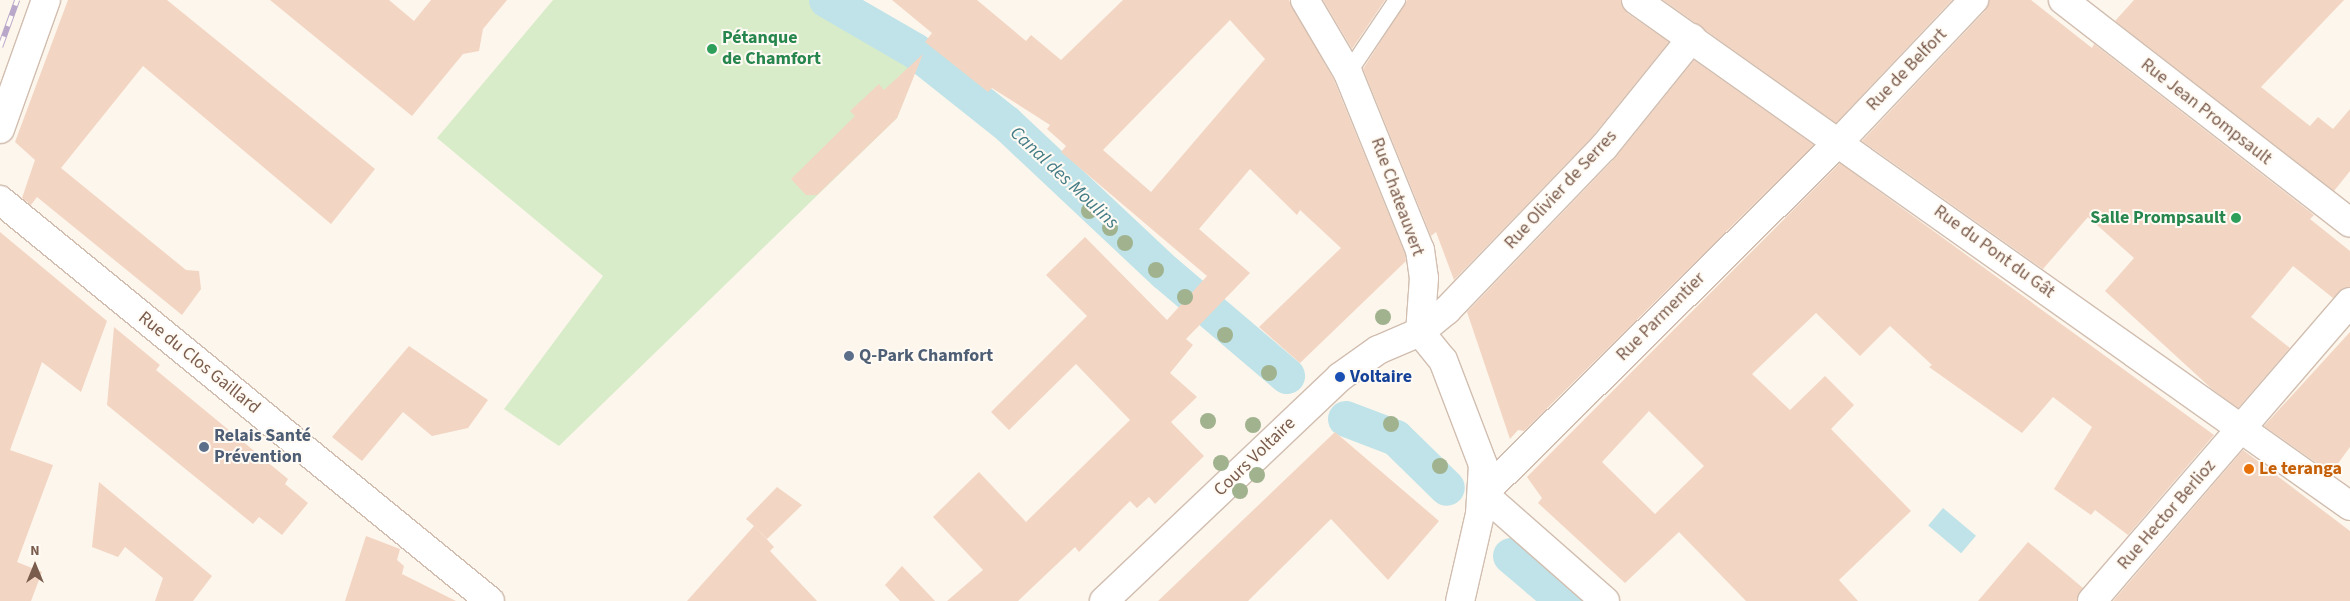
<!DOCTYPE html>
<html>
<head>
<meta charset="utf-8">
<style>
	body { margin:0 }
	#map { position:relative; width:2350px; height:601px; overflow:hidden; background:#fdf6ec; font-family:"Source Sans 3",sans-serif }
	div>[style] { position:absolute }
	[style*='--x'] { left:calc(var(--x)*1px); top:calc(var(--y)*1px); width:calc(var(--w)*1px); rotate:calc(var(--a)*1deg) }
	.green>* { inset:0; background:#d8ecc9 }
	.water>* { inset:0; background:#bfe3e8; transform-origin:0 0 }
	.canal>* { height:36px; margin:-18px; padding:0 18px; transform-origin:18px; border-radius:18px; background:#bfe3e8 }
	.building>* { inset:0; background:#f3d5c3 }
	.roads { filter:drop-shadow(1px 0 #d1beb0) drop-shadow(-1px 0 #d1beb0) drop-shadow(0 1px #d1beb0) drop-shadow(0 -1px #d1beb0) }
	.service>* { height:16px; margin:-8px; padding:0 8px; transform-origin:8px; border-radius:8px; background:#fff }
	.minor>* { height:28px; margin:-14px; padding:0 14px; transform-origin:14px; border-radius:14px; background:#fff }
	.tertiary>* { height:28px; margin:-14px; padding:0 14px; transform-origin:14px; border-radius:14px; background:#fff }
	.rail>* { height:5.5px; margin-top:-2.75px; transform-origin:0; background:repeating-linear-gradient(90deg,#fffaf3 0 11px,#b9a8c9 0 22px); box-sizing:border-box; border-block:1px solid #b9a8c9 }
	.trees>* { width:16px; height:16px; margin:-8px; border-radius:50%; background:#a0b28e }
	.dots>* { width:14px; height:14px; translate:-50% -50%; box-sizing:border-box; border:2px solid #fffaf3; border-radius:50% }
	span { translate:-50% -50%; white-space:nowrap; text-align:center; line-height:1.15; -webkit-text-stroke:4px #fffaf3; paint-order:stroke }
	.leisure-label { font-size:18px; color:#27864d; font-weight:700 }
	.left { translate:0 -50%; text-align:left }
	.right { translate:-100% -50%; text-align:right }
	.street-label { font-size:18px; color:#7a5c4d }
	.service-label { font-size:18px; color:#4e5e75; font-weight:700 }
	.transit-label { font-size:18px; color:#164399; font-weight:700 }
	.food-label { font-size:18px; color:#c56008; font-weight:700 }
	.water-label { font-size:19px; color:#437c86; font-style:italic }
	.north { position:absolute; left:10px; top:541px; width:50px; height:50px; -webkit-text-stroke:4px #fffaf3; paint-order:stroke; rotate:0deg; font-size:14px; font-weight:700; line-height:20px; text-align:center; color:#7a5c4d }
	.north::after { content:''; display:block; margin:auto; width:18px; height:22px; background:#7a5c4d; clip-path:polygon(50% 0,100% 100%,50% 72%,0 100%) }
</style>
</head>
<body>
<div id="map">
	<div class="green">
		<i style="clip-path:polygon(553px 0,809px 0,917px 68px,897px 118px,559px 446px,504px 409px,603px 276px,437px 138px)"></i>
	</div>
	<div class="water">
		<i style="left:1943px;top:508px;width:43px;height:23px;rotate:40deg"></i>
	</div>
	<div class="canal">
		<i style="--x:827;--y:0;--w:102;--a:30.1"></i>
		<i style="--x:915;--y:51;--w:116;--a:38.4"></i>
		<i style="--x:1006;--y:123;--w:219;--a:43.2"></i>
		<i style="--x:1166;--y:273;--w:159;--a:40.4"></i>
		<i style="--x:1346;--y:419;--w:53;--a:20.8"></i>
		<i style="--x:1396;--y:438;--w:71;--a:44.4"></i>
		<i style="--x:1511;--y:556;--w:70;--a:40.3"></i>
	</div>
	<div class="building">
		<i style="clip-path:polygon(68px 0,167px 0,375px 169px,331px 224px,143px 66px,61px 168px,186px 270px,199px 271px,201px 289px,182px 315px,37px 197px,31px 205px,22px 198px,35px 160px,15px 142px)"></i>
		<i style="clip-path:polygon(270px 0,389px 0,414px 21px,431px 0,507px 0,483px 29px,479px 51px,463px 54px,412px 116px)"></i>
		<i style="clip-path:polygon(evenodd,892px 0,977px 0,1026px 41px,1031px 35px,1061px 60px,1123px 0,1289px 0,1334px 80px,1405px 254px,1406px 261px,1300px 363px,1259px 327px,1341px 248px,1300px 210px,1297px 215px,1250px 169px,1199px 229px,1250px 273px,1186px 339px,1193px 345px,1170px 373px,1197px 397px,1171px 422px,1204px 456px,1155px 504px,1149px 497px,1137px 508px,1130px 501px,1079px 552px,1075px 547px,1018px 601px,947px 601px,983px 570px,933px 517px,979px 472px,1026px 522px,1130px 420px,1076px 364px,1009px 430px,991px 412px,1087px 316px,1046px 275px,1085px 237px,1167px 320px,1207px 276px,1061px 152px,1066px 146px,1047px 129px,1050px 125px,992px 88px,988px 92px,925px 42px,932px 33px,892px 0,1230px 20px,1265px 59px,1151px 192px,1103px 150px,1230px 20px)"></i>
		<i style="clip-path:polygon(1323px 0,1385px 0,1352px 49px)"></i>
		<i style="clip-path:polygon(1407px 0,1621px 0,1627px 13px,1669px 42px,1592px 137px,1454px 280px,1436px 232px,1431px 236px,1363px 69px)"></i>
		<i style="clip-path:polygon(1663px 0,1952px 0,1836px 123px)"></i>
		<i style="clip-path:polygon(1989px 0,2031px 0,2092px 48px,2094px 44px,2314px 215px,2310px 219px,2350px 251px,2350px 287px,2333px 298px,2293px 266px,2251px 317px,2290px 348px,2238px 408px,2212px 389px,2105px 291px,2134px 258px,2088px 217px,2043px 269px,1862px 141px,1985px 11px)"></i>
		<i style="clip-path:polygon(2134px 0,2344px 0,2261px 87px,2310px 126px,2318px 117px,2333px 129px,2350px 109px,2350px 171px,2334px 191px,2115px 21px)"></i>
		<i style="clip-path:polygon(923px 54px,897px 118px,817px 195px,806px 195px,791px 179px,855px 116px,850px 111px,879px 84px,884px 90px)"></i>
		<i style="clip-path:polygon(1694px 60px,1814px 145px,1524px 431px,1518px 430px,1510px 439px,1467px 312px,1615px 158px)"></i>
		<i style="clip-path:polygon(evenodd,1840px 163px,2214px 435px,2128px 535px,2095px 510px,2091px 515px,2054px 489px,2092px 427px,2053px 397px,2022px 433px,1929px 367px,1932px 365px,1890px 326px,1860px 356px,1816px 313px,1752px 374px,1790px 410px,1825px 376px,1854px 405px,1831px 429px,1911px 511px,1839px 580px,1858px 601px,1746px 601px,1679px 532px,1625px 583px,1538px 503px,1542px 498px,1527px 477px,1840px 163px,1649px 411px,1704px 466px,1655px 514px,1602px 462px,1649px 411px)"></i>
		<i style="clip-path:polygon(0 232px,107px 321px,81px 392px,42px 362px,10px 450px,53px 465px,17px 562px,42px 572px,31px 601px,0 601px)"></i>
		<i style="clip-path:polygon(114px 327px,160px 365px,156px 370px,288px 479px,285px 484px,308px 503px,282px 535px,259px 517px,253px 524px,107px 405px)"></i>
		<i style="clip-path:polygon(2350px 332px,2350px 447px,2331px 473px,2264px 426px)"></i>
		<i style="clip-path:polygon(409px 346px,488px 400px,468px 428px,432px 436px,403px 412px,362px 461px,332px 437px)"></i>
		<i style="clip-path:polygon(1335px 432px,1439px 521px,1388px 580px,1331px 519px,1248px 601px,1158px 601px)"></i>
		<i style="clip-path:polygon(2243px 450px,2350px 531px,2350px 601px,2113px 601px)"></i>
		<i style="clip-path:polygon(99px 482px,212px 576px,193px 601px,155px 601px,163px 578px,125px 547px,118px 557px,92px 547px)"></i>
		<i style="clip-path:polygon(777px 487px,802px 505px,767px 539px,756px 528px,774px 547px,770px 551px,817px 601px,687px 601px,754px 526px,746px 519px)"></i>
		<i style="clip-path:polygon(366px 536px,400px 549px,397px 560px,404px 566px,402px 574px,456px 601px,345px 601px)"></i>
		<i style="clip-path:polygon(2028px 542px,2083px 588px,2077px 601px,1978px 601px)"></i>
		<i style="clip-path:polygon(902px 566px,935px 601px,900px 601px,885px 585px)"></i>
	</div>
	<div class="roads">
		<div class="service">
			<i style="--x:1348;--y:73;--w:88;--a:-56.1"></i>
		</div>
		<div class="minor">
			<i style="--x:2063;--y:0;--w:363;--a:37.8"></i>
			<i style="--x:0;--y:200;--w:633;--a:39.3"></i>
			<i style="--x:1104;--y:601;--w:325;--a:-43.5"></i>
			<i style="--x:1340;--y:377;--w:47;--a:-35.4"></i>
			<i style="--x:1378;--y:350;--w:46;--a:-23.2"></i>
			<i style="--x:1420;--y:332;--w:35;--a:-39"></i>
			<i style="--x:1447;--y:310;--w:226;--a:-46.1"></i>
			<i style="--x:1604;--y:147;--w:140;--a:-51.1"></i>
			<i style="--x:1605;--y:601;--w:162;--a:-138.7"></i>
			<i style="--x:1483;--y:494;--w:502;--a:-44.68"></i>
			<i style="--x:1840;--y:141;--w:195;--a:-46.5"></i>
			<i style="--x:2092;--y:601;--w:395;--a:-49.2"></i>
		</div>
		<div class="tertiary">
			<i style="--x:1305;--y:0;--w:85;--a:59.5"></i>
			<i style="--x:1348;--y:73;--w:191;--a:67.9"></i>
			<i style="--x:1420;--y:250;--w:28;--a:82"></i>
			<i style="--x:1424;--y:278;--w:54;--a:94.2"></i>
			<i style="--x:1420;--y:332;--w:36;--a:51"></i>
			<i style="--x:1443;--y:360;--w:112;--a:69.1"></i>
			<i style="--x:1483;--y:465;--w:49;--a:93.5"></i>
			<i style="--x:1480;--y:514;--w:89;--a:102.9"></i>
			<i style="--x:1636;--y:0;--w:875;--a:35.32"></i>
			<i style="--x:0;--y:129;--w:137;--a:-70.4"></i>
		</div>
	</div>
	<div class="rail">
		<i style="--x:0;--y:47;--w:50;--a:-70.1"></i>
	</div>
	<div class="trees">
		<i style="left:1089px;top:211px"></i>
		<i style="left:1110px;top:228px"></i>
		<i style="left:1125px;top:243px"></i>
		<i style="left:1156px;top:270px"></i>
		<i style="left:1185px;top:297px"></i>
		<i style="left:1383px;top:317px"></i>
		<i style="left:1225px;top:335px"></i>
		<i style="left:1269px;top:373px"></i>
		<i style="left:1208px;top:421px"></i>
		<i style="left:1391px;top:424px"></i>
		<i style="left:1253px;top:425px"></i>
		<i style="left:1221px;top:463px"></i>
		<i style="left:1440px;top:466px"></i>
		<i style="left:1257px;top:475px"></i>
		<i style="left:1240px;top:491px"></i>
	</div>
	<div class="dots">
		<i style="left:712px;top:49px;background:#2e9e5b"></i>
		<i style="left:2236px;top:218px;background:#2e9e5b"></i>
		<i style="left:849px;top:356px;background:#5c6f8a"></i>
		<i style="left:1340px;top:377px;background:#1a4fb4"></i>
		<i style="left:204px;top:447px;background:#5c6f8a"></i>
		<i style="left:2249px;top:469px;background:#e8710a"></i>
	</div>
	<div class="leisure-label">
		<span class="left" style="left:722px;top:49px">Pétanque<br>de Chamfort</span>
		<span class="right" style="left:2226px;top:218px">Salle Prompsault</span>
	</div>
	<div class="street-label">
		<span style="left:1907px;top:70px;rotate:-46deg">Rue de Belfort</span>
		<span style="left:2206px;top:112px;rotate:38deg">Rue Jean Prompsault</span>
		<span style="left:1561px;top:190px;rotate:-47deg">Rue Olivier de Serres</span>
		<span style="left:1397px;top:197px;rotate:70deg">Rue Chateauvert</span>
		<span style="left:1994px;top:252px;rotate:36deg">Rue du Pont du Gât</span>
		<span style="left:1661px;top:317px;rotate:-45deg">Rue Parmentier</span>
		<span style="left:199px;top:363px;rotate:39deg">Rue du Clos Gaillard</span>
		<span style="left:1255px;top:457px;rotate:-44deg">Cours Voltaire</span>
		<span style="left:2167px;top:515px;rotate:-49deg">Rue Hector Berlioz</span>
	</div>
	<div class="service-label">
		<span class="left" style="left:859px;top:356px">Q-Park Chamfort</span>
		<span class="left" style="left:214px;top:447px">Relais Santé<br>Prévention</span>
	</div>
	<div class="transit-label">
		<span class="left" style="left:1350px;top:377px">Voltaire</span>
	</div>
	<div class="food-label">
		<span class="left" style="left:2259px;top:469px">Le teranga</span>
	</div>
	<div class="water-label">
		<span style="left:1064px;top:178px;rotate:43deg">Canal des Moulins</span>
	</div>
	<div class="north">N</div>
</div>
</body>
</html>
